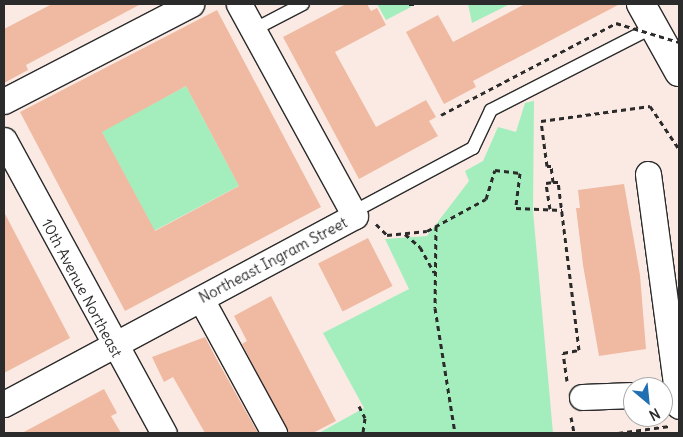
<!DOCTYPE html>
<html>
<head>
<meta charset="utf-8">
<style>
	body { margin:0 }
	#map { position:relative; width:683px; height:437px; overflow:hidden; background:#faeae3; font-family:Delius,sans-serif }
	div>[style] { position:absolute }
	[style*='--x'] { left:calc(var(--x)*1px); top:calc(var(--y)*1px); width:calc(var(--w)*1px); rotate:calc(var(--a)*1deg) }
	.green>* { inset:0; background:#a4eebd; transform-origin:0 0 }
	.building>* { inset:0; background:#efbaa1; transform-origin:0 0 }
	.path>* { height:3px; margin-top:-1.5px; transform-origin:0; background:repeating-linear-gradient(90deg,#2b2b2b 0 5px,transparent 0 9px) }
	.roads { filter:drop-shadow(1px 0 #2b2b2b) drop-shadow(-1px 0 #2b2b2b) drop-shadow(0 1px #2b2b2b) drop-shadow(0 -1px #2b2b2b) }
	.service>* { height:12px; margin:-6px; padding:0 6px; transform-origin:6px; border-radius:6px; background:#fff }
	.minor>* { height:25px; margin:-12.5px; padding:0 12.5px; transform-origin:12.5px; border-radius:12.5px; background:#fff }
	.secondary>* { height:28px; margin:-14px; padding:0 14px; transform-origin:14px; border-radius:14px; background:#fff }
	.path-bridge>* { height:3px; margin-top:-1.5px; transform-origin:0; background:repeating-linear-gradient(90deg,#2b2b2b 0 5px,transparent 0 9px) }
	span { translate:-50% -50%; white-space:nowrap; text-align:center; line-height:1.15; -webkit-text-stroke:4px #fff; paint-order:stroke }
	.street-label { font-size:15px; color:#2b2b2b }
	.frame { position:absolute; inset:0; border:5px solid #2b2b2b; pointer-events:none }
	.north { position:absolute; left:623px; top:377px; width:50px; height:50px; box-sizing:border-box; background:#fff; border:1px solid #aaa; border-radius:50%; rotate:152deg; font-size:14px; font-weight:700; line-height:20px; text-align:center; color:#2b2b2b }
	.north::after { content:''; display:block; margin:auto; width:18px; height:22px; background:#1f6fb2; clip-path:polygon(50% 0,100% 100%,50% 72%,0 100%) }
</style>
</head>
<body>
<div id="map">
	<div class="green">
		<i style="clip-path:polygon(377px 4px,409px 4px,411px 7px,386px 20px)"></i>
		<i style="clip-path:polygon(468px 4px,510px 4px,472px 23px)"></i>
		<i style="left:186px;top:86px;width:113px;height:96px;rotate:62deg"></i>
		<i style="clip-path:polygon(534px 101px,533px 211px,553px 433px,319px 433px,364px 408px,323px 333px,409px 289px,385px 239px,427px 236px,469px 181px,465px 171px,483px 161px,498px 127px,516px 132px,525px 103px)"></i>
	</div>
	<div class="building">
		<i style="clip-path:polygon(52px 4px,141px 4px,26px 65px,28px 70px,4px 83px,4px 29px)"></i>
		<i style="clip-path:polygon(346px 4px,367px 4px,371px 11px,377px 8px,386px 25px,335px 52px,376px 127px,426px 100px,436px 117px,429px 121px,438px 136px,359px 179px,283px 37px)"></i>
		<i style="clip-path:polygon(525px 4px,620px 4px,473px 81px,476px 87px,444px 104px,406px 32px,438px 15px,453px 42px)"></i>
		<i style="clip-path:polygon(evenodd,217px 10px,321px 207px,125px 311px,20px 112px,217px 10px,186px 86px,239px 186px,155px 231px,102px 132px,186px 86px)"></i>
		<i style="clip-path:polygon(624px 184px,640px 275px,646px 349px,599px 356px,583px 265px,576px 208px,580px 208px,578px 190px)"></i>
		<i style="clip-path:polygon(4px 212px,70px 338px,4px 373px)"></i>
		<i style="left:368px;top:238px;width:54px;height:56px;rotate:63deg"></i>
		<i style="clip-path:polygon(271px 296px,336px 421px,313px 433px,288px 433px,242px 344px,247px 341px,234px 316px)"></i>
		<i style="clip-path:polygon(205px 337px,216px 358px,258px 433px,205px 433px,173px 377px,164px 382px,152px 357px)"></i>
		<i style="clip-path:polygon(104px 389px,117px 413px,111px 416px,121px 433px,22px 433px)"></i>
	</div>
	<div class="path">
		<i style="--x:409;--y:4;--w:8;--a:0"></i>
		<i style="--x:550;--y:209;--w:26;--a:-99"></i>
		<i style="--x:546;--y:183;--w:7;--a:-8"></i>
		<i style="--x:376;--y:224;--w:16;--a:45"></i>
		<i style="--x:387;--y:235;--w:40;--a:-5.7"></i>
		<i style="--x:427;--y:231;--w:67;--a:-28.5"></i>
		<i style="--x:486;--y:199;--w:30;--a:-73"></i>
		<i style="--x:495;--y:170;--w:25;--a:7"></i>
		<i style="--x:520;--y:173;--w:35;--a:97"></i>
		<i style="--x:516;--y:208;--w:46;--a:2.5"></i>
		<i style="--x:436;--y:226;--w:82;--a:90.7"></i>
		<i style="--x:435;--y:308;--w:127;--a:80.9"></i>
		<i style="--x:405;--y:234;--w:20;--a:41"></i>
		<i style="--x:420;--y:247;--w:29;--a:61"></i>
		<i style="--x:567;--y:381;--w:28;--a:-98"></i>
		<i style="--x:563;--y:353;--w:16;--a:-11"></i>
		<i style="--x:579;--y:350;--w:169;--a:-97.1"></i>
		<i style="--x:558;--y:182;--w:5;--a:180"></i>
		<i style="--x:553;--y:182;--w:16;--a:-97"></i>
		<i style="--x:551;--y:166;--w:4;--a:180"></i>
		<i style="--x:547;--y:166;--w:45;--a:-97.6"></i>
		<i style="--x:541;--y:121;--w:110;--a:-7.8"></i>
		<i style="--x:650;--y:106;--w:52;--a:56"></i>
		<i style="--x:359;--y:406;--w:13;--a:63"></i>
		<i style="--x:365;--y:418;--w:15;--a:98"></i>
		<i style="--x:571;--y:417;--w:16;--a:79"></i>
		<i style="--x:618;--y:433;--w:52;--a:-7.7"></i>
	</div>
	<div class="roads">
		<div class="service">
			<i style="--x:253;--y:30;--w:56;--a:-27.5"></i>
			<i style="--x:353;--y:212;--w:136;--a:-28.1"></i>
			<i style="--x:473;--y:148;--w:42;--a:-64.7"></i>
			<i style="--x:491;--y:110;--w:182;--a:-27.1"></i>
		</div>
		<div class="minor">
			<i style="--x:4;--y:101;--w:211;--a:-27.4"></i>
			<i style="--x:4;--y:140;--w:334;--a:61.4"></i>
			<i style="--x:648;--y:174;--w:234;--a:82.4"></i>
			<i style="--x:201;--y:299;--w:153;--a:61.4"></i>
			<i style="--x:582;--y:397;--w:51;--a:-2.2"></i>
			<i style="--x:4;--y:404;--w:398;--a:-28.2"></i>
			<i style="--x:355;--y:216;--w:242;--a:-118.7"></i>
		</div>
		<div class="secondary">
			<i style="--x:641;--y:4;--w:78;--a:60.8"></i>
		</div>
	</div>
	<div class="path-bridge">
		<i style="--x:441;--y:115;--w:198;--a:-27.7"></i>
		<i style="--x:616;--y:23;--w:66;--a:16.8"></i>
	</div>
	<div class="street-label">
		<span style="left:273px;top:260px;rotate:-28deg">Northeast Ingram Street</span>
		<span style="left:82px;top:288px;rotate:62deg">10th Avenue Northeast</span>
	</div>
	<div class="frame"></div>
	<div class="north">N</div>
</div>
</body>
</html>
